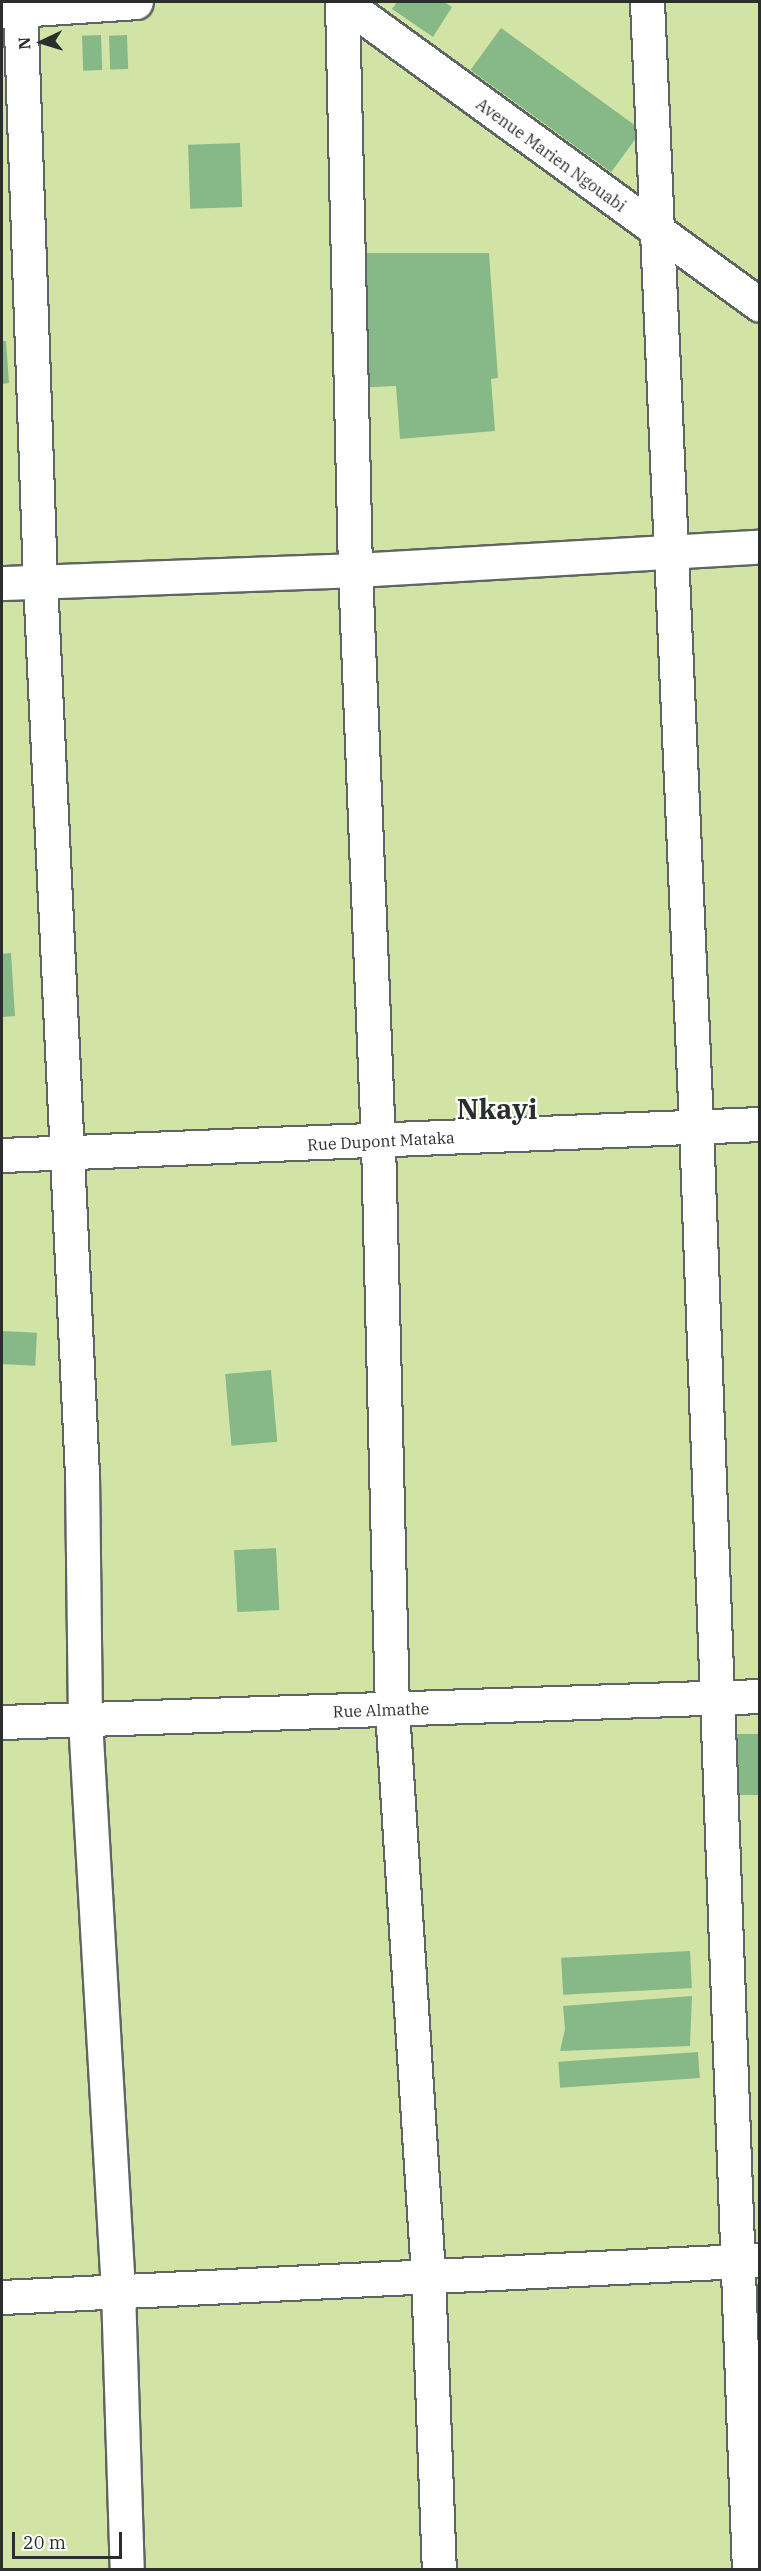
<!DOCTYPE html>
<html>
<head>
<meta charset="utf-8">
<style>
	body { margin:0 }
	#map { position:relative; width:761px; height:2571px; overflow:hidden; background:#e3ebe7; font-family:"IBM Plex Serif",serif }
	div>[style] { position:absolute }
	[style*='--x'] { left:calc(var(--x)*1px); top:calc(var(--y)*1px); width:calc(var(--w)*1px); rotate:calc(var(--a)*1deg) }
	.green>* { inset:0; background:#d2e4a5; transform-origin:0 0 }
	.building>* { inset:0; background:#87b988; transform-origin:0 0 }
	.roads { filter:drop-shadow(2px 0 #5f6562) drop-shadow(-2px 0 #5f6562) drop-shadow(0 2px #5f6562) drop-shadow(0 -2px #5f6562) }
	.minor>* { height:33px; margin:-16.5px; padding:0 16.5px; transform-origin:16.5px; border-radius:16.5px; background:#fff }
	span { translate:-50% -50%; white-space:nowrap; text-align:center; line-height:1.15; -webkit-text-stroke:4.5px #fff; paint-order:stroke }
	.street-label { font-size:16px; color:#2c2e2d }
	.town-label { font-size:28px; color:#2c2e2d; font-weight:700 }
	.frame { position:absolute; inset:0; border:3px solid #2c2e2d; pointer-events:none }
	.north { position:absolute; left:12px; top:12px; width:60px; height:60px; -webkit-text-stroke:4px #fff; paint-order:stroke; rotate:266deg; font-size:16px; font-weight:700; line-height:24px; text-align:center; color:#2c2e2d }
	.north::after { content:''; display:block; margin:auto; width:21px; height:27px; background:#2c2e2d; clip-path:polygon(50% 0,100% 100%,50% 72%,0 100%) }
	.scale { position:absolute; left:12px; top:2532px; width:110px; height:27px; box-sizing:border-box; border:3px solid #2c2e2d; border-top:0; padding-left:8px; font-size:18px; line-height:21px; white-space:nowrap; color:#2c2e2d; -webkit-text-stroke:4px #fff; paint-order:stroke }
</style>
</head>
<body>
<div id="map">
	<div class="green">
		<i style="left:2px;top:2px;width:757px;height:2567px"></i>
	</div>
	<div class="building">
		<i style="clip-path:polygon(397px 2px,444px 2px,452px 7px,433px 37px,392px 9px)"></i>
		<i style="left:501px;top:28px;width:174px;height:52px;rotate:36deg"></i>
		<i style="left:101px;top:35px;width:35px;height:19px;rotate:88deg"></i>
		<i style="left:127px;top:35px;width:34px;height:18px;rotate:88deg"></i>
		<i style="left:240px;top:143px;width:64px;height:52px;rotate:88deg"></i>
		<i style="clip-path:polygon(354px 253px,489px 253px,498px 378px,491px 379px,495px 431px,400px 439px,396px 386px,351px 388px)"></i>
		<i style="clip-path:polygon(2px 341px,6px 341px,9px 383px,2px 384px)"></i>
		<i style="clip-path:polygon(11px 953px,15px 1016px,2px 1017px,2px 954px)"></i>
		<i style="left:2px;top:1331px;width:35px;height:33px;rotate:3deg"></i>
		<i style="left:271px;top:1370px;width:72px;height:46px;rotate:85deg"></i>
		<i style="left:276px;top:1548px;width:62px;height:42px;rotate:87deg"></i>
		<i style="left:760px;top:1734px;width:61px;height:26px;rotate:90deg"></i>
		<i style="left:690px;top:1951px;width:37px;height:129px;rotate:87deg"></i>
		<i style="clip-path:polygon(692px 1996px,690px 2046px,560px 2051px,565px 2029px,563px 2006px)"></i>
		<i style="left:698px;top:2052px;width:26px;height:140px;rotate:86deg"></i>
	</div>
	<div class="roads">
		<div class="minor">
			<i style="--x:20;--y:2;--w:579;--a:88.02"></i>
			<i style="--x:40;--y:581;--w:895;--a:87.31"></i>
			<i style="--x:82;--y:1475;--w:245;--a:89.3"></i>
			<i style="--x:85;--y:1720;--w:572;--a:86.69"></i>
			<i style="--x:118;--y:2291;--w:279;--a:88.2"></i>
			<i style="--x:342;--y:2;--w:568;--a:88.69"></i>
			<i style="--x:355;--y:570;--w:572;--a:87.7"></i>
			<i style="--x:378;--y:1142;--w:568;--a:88.59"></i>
			<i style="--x:392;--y:1710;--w:565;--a:86.35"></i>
			<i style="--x:428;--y:2274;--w:296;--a:87.9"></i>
			<i style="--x:343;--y:2;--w:515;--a:36"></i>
			<i style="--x:647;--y:2;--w:1125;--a:87.5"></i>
			<i style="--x:696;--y:1126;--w:1445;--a:87.9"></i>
			<i style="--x:2;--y:11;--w:134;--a:-3.8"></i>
			<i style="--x:2;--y:583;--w:353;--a:-2.1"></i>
			<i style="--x:355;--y:570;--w:406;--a:-3.3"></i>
			<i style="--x:2;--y:1155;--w:759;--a:-2.34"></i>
			<i style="--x:2;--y:1722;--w:758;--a:-1.96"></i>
			<i style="--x:2;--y:2297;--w:759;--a:-2.79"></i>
		</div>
	</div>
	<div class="street-label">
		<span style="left:551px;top:155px;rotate:36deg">Avenue Marien Ngouabi</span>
		<span style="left:381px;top:1141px;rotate:-3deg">Rue Dupont Mataka</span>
		<span style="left:381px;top:1710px;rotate:-2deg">Rue Almathe</span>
	</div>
	<div class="town-label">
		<span style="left:497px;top:1109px">Nkayi</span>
	</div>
	<div class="frame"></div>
	<div class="north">N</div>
	<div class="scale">20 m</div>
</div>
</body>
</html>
